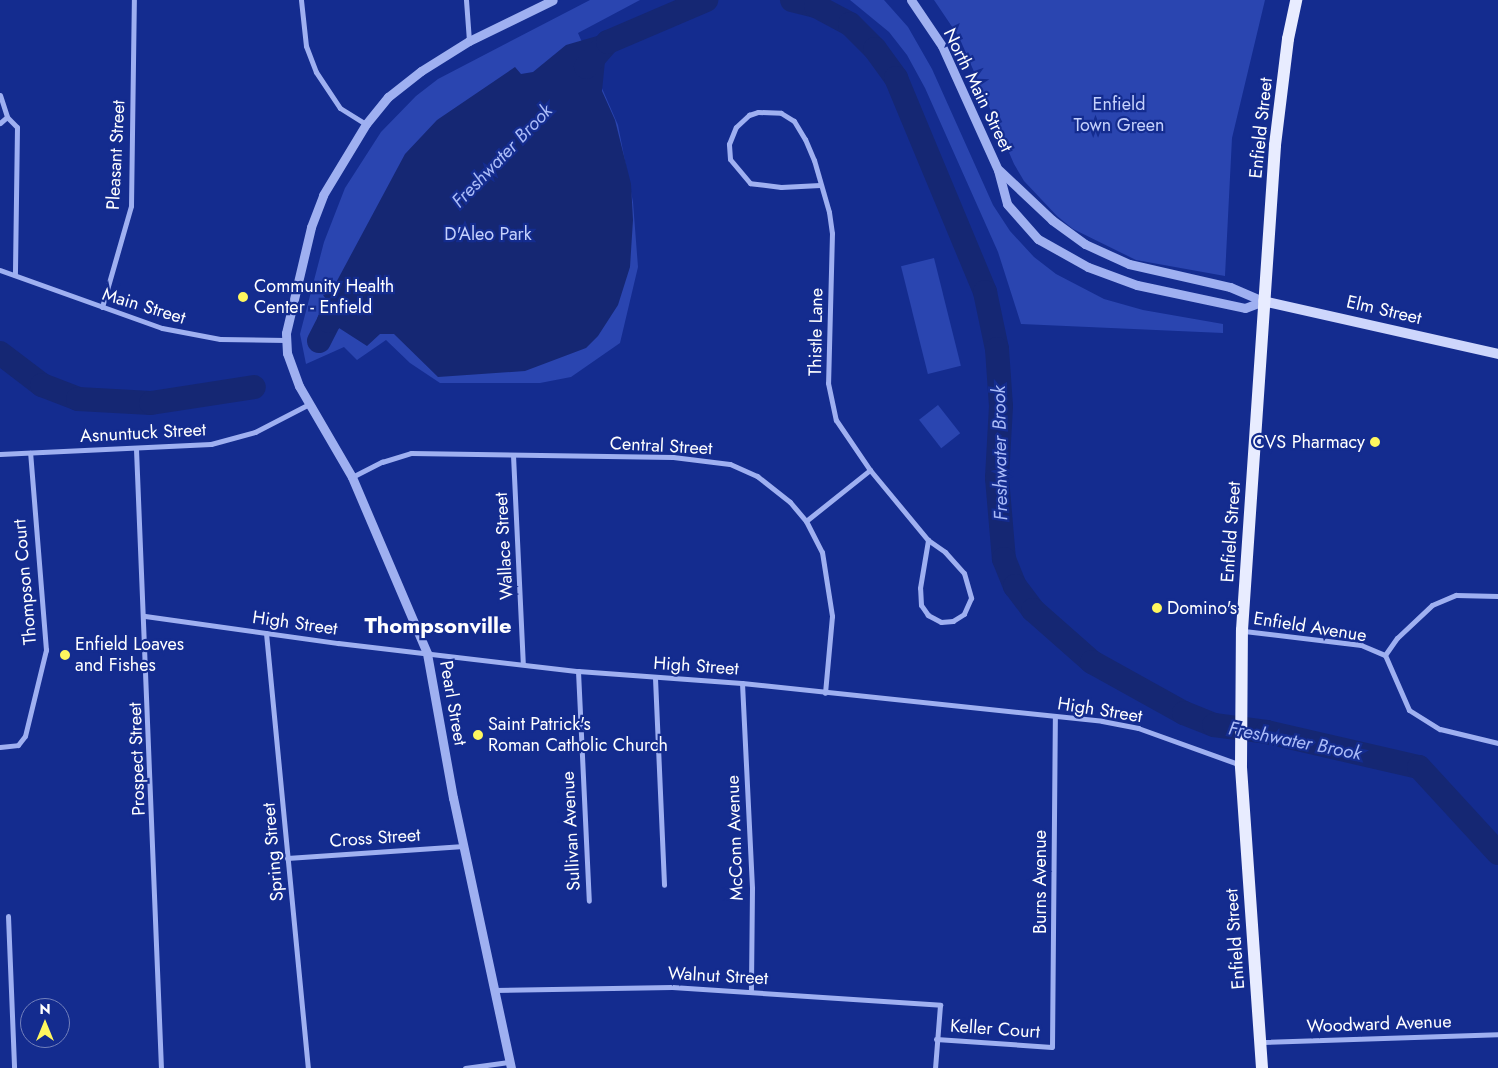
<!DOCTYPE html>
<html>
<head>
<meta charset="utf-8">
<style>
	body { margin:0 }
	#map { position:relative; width:1498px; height:1068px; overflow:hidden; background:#142c8f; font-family:Jost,sans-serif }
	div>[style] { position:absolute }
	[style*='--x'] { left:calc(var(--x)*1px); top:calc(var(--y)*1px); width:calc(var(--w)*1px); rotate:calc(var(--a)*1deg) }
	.green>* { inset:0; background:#2a45b0; transform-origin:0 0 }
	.water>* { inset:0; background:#152773 }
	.river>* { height:24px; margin:-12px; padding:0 12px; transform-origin:12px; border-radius:12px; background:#152773 }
	.minor>* { height:5px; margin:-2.5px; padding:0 2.5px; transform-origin:2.5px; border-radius:2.5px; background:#9fb0f1 }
	.tertiary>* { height:9px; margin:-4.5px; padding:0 4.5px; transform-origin:4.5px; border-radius:4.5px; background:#9fb0f1 }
	.secondary>* { height:10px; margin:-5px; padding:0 5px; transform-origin:5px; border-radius:5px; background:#cdd6fc }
	.primary>* { height:12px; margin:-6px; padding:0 6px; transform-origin:6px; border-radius:6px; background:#e8ecff }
	.dots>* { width:14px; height:14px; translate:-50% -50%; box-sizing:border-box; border:2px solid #142c8f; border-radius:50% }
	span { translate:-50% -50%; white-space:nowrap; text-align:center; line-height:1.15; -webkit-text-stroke:4.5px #142c8f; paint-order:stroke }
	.street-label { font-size:18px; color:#fff }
	.park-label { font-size:18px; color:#c5d1fc }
	.poi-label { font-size:18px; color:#fff }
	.left { translate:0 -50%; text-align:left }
	.right { translate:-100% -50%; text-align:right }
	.water-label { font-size:19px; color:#aabbf8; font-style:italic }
	.district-label { font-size:22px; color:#fff; font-weight:700 }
	.north { position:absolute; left:20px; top:998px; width:50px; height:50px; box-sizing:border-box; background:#142c8f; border:1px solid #7280bc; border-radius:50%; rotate:0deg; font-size:14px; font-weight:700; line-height:20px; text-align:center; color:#fff }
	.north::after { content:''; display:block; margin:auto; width:18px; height:22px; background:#fff75e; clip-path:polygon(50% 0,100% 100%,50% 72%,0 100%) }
</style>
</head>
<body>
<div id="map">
	<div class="green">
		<i style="clip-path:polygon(590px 0,640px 0,578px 33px,618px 125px,633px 202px,638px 267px,620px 343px,571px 377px,540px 383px,440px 383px,410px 363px,386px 340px,357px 360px,344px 347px,306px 364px,300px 334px,324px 242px,345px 188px,381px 132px,416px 96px,438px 79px)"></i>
		<i style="clip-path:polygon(850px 0,884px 0,908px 27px,932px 69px,993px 205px,1010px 231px,1034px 257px,1056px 274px,1104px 299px,1143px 310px,1223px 324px,1223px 333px,1021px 324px,998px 252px,925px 88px,907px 55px,889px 32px)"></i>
		<i style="clip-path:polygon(934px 0,1265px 0,1232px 138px,1225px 276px,1136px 260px,1073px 229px,1057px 216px,1024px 181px,1014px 164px,959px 37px)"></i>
		<i style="left:934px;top:258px;width:111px;height:34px;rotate:76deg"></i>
		<i style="left:938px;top:405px;width:36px;height:24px;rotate:52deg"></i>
	</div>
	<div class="water">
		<i style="clip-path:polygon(604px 34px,613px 53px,605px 61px,602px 91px,615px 120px,631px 184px,633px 220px,630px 267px,618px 305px,598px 336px,586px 348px,525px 371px,438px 377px,394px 334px,380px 334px,367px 346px,325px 319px,333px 309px,323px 295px,331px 292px,405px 154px,437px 120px,515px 67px,521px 74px,533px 72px,566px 45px)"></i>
	</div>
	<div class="river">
		<i style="--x:792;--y:0;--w:25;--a:14"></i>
		<i style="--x:816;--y:6;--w:38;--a:28"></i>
		<i style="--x:850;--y:24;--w:35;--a:45"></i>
		<i style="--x:875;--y:49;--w:36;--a:54"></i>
		<i style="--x:896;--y:78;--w:232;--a:67.4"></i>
		<i style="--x:985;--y:292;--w:58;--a:78.1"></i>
		<i style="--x:997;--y:349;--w:57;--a:86"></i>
		<i style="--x:1001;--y:406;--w:72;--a:93.2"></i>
		<i style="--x:997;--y:478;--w:81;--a:85.1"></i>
		<i style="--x:1004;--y:559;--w:29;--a:68"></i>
		<i style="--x:1015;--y:586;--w:30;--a:53"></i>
		<i style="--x:1033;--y:610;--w:79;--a:41.4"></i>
		<i style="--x:1092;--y:662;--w:105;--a:29"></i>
		<i style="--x:1184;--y:713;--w:32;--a:22"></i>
		<i style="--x:1214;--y:725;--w:53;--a:7.5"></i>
		<i style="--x:1267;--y:732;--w:156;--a:13"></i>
		<i style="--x:1419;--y:767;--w:117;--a:47.4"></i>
		<i style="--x:586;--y:67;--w:33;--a:-49"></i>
		<i style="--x:608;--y:42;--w:107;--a:-23.2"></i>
		<i style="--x:319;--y:341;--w:22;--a:-63"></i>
		<i style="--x:329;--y:321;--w:31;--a:-42"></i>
		<i style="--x:0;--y:353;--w:53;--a:37.3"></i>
		<i style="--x:42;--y:385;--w:39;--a:21"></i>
		<i style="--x:78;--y:399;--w:73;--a:3.1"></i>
		<i style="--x:151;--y:403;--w:104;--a:-8.8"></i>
	</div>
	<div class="minor">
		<i style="--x:301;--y:0;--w:46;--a:83.8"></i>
		<i style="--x:306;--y:46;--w:28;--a:69"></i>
		<i style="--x:316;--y:72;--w:43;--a:56.3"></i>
		<i style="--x:340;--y:108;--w:31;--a:32"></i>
		<i style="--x:466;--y:0;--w:41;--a:85.8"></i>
		<i style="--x:0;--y:95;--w:23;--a:72"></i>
		<i style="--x:7;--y:117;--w:14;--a:45"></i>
		<i style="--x:17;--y:127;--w:148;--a:90.8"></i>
		<i style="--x:0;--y:123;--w:9;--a:-41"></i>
		<i style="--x:820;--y:185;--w:39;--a:177"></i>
		<i style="--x:781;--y:187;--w:31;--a:-173"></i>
		<i style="--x:750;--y:183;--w:31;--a:-130"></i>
		<i style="--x:730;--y:159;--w:15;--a:-94"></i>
		<i style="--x:729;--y:144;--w:18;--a:-68"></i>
		<i style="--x:736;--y:127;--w:18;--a:-43"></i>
		<i style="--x:749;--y:115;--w:9;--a:-18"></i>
		<i style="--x:758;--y:112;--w:23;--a:2"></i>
		<i style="--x:781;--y:113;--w:15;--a:32"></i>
		<i style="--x:794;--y:121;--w:21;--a:59"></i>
		<i style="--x:805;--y:139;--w:23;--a:67"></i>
		<i style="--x:814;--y:160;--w:54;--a:73.9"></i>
		<i style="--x:829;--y:212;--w:21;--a:82"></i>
		<i style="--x:832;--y:233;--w:150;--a:91.5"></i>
		<i style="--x:828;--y:383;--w:38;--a:78"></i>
		<i style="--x:836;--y:420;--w:60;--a:55.8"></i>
		<i style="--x:870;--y:470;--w:91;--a:50.4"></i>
		<i style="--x:928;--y:540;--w:21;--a:35"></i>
		<i style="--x:945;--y:552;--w:28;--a:48"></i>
		<i style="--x:964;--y:573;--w:26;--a:74"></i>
		<i style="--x:971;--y:598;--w:17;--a:114"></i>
		<i style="--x:964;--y:614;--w:13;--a:148"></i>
		<i style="--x:953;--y:621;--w:12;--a:175"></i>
		<i style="--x:941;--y:622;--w:15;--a:-152"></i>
		<i style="--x:928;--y:615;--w:12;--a:-125"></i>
		<i style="--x:921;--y:605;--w:17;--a:-93"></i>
		<i style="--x:920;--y:588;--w:49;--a:-80.5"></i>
		<i style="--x:0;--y:270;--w:172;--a:19.7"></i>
		<i style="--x:162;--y:328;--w:59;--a:10.7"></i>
		<i style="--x:220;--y:339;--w:66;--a:0.9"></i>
		<i style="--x:102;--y:307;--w:105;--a:-74"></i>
		<i style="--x:131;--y:206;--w:206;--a:-89.2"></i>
		<i style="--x:136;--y:449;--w:620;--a:87.69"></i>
		<i style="--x:0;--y:454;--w:211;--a:-2.7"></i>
		<i style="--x:211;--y:444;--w:46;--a:-15.3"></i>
		<i style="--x:255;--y:432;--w:61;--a:-27.4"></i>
		<i style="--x:513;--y:455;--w:209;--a:87.3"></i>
		<i style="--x:352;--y:477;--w:34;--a:-27"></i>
		<i style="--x:382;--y:462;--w:30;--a:-17"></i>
		<i style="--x:411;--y:453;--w:262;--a:0.9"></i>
		<i style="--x:673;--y:457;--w:57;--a:7"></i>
		<i style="--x:730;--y:464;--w:30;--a:24"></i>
		<i style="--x:757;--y:476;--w:42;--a:38.2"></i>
		<i style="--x:790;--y:502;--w:25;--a:50"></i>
		<i style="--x:806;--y:521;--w:35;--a:63"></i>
		<i style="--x:822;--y:552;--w:65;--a:81.1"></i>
		<i style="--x:832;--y:616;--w:77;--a:95.2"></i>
		<i style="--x:806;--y:521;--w:82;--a:-38.6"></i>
		<i style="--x:145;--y:616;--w:195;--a:8"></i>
		<i style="--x:338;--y:643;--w:242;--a:6.7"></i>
		<i style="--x:578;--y:671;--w:164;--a:4.2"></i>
		<i style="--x:742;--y:683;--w:362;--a:6"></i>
		<i style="--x:1102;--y:721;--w:37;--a:11"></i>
		<i style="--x:1138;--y:728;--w:109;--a:19.8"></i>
		<i style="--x:1244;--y:631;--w:118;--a:6.8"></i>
		<i style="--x:1361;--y:645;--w:26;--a:23"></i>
		<i style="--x:266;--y:633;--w:437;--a:84.5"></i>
		<i style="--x:1385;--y:655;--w:60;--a:66.4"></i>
		<i style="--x:1409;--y:710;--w:36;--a:32"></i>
		<i style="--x:1440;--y:729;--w:60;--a:13.6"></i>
		<i style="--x:1385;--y:655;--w:21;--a:-55"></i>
		<i style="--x:1397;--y:638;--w:48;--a:-43.3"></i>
		<i style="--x:1432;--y:605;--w:26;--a:-23"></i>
		<i style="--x:1456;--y:595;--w:42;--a:1.4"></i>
		<i style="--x:578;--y:671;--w:230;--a:87.3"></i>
		<i style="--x:655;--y:678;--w:207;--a:87.5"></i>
		<i style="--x:742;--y:683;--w:205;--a:87.2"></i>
		<i style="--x:752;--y:888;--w:104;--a:90.6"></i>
		<i style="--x:0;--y:747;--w:18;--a:-6"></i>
		<i style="--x:18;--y:745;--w:11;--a:-52"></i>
		<i style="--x:25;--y:736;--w:89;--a:-76.3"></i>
		<i style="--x:46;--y:650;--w:198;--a:-94.6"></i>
		<i style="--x:287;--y:858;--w:177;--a:-3.9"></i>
		<i style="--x:8;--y:916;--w:152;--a:87.7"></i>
		<i style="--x:494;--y:990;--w:178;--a:-1"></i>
		<i style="--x:672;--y:987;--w:269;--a:3.8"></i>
		<i style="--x:940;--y:1005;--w:63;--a:94.5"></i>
		<i style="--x:936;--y:1039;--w:116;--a:3.9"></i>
		<i style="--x:1052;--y:1047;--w:331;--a:-89.5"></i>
		<i style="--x:1261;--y:1042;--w:237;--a:-1.9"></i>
		<i style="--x:465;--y:1068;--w:44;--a:-7.8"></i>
	</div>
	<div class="tertiary">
		<i style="--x:911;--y:0;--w:55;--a:56"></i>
		<i style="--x:942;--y:46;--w:136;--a:65.7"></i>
		<i style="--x:998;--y:170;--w:35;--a:75"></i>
		<i style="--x:1007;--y:204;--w:47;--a:48.5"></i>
		<i style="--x:1038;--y:239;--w:57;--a:29.2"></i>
		<i style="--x:1088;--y:267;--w:52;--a:20.2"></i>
		<i style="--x:1137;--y:285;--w:110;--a:12"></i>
		<i style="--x:1245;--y:308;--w:19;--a:-21"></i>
		<i style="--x:999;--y:170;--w:73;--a:43.3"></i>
		<i style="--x:1052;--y:220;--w:41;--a:36"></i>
		<i style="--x:1085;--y:244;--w:48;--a:24.4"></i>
		<i style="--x:1129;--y:264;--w:104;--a:12.8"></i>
		<i style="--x:1230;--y:287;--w:36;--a:23"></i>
		<i style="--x:511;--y:1068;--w:276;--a:-102.1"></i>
		<i style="--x:453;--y:798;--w:147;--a:-100.2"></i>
		<i style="--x:427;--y:653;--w:191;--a:-113.1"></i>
		<i style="--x:352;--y:477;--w:105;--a:-120.2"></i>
		<i style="--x:299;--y:386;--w:35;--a:-110"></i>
		<i style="--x:287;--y:353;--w:20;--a:-93"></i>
		<i style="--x:286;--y:333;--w:109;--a:-76.7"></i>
		<i style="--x:311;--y:227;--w:34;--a:-69"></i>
		<i style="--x:323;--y:195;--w:83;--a:-58.8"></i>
		<i style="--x:366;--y:124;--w:35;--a:-51"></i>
		<i style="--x:388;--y:97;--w:42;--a:-38.2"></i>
		<i style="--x:421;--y:71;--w:57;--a:-32"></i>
		<i style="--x:469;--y:41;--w:93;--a:-26"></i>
	</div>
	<div class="secondary">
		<i style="--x:1263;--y:301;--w:241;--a:12.7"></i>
	</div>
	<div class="primary">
		<i style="--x:1262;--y:1068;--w:304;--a:-94"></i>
		<i style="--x:1241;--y:765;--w:135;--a:-89.6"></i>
		<i style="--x:1242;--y:630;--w:486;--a:-86.1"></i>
		<i style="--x:1275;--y:145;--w:107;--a:-83"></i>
		<i style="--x:1288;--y:39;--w:40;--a:-78"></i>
	</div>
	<div class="dots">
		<i style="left:243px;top:297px;background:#fff75e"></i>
		<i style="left:1375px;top:442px;background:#fff75e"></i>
		<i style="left:1157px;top:608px;background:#fff75e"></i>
		<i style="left:65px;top:655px;background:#fff75e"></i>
		<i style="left:478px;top:735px;background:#fff75e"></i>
	</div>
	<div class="street-label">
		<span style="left:978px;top:90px;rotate:64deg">North Main Street</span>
		<span style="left:1261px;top:128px;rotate:-84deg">Enfield Street</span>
		<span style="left:116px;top:155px;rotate:-87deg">Pleasant Street</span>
		<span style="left:144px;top:306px;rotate:17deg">Main Street</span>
		<span style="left:1384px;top:310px;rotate:13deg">Elm Street</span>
		<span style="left:816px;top:332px;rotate:-89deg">Thistle Lane</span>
		<span style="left:143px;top:433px;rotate:-3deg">Asnuntuck Street</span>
		<span style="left:661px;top:446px;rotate:3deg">Central Street</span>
		<span style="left:1231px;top:532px;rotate:-86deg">Enfield Street</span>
		<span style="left:504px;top:546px;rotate:-93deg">Wallace Street</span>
		<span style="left:25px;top:582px;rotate:-95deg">Thompson Court</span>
		<span style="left:295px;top:623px;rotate:8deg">High Street</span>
		<span style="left:1310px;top:627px;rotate:9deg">Enfield Avenue</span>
		<span style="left:696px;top:666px;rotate:4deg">High Street</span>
		<span style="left:453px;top:703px;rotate:80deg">Pearl Street</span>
		<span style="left:1100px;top:710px;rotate:9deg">High Street</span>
		<span style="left:137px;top:759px;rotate:-92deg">Prospect Street</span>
		<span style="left:571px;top:831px;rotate:-93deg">Sullivan Avenue</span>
		<span style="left:375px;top:838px;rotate:-4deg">Cross Street</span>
		<span style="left:735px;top:838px;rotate:-92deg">McConn Avenue</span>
		<span style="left:273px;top:852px;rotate:-95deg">Spring Street</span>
		<span style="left:1040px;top:882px;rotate:-90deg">Burns Avenue</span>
		<span style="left:1235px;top:939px;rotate:-94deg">Enfield Street</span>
		<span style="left:718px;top:976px;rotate:3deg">Walnut Street</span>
		<span style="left:1379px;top:1024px;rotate:-2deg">Woodward Avenue</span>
		<span style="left:995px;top:1029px;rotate:4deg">Keller Court</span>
	</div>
	<div class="park-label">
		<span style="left:1119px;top:115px">Enfield<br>Town Green</span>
		<span style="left:488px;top:234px">D'Aleo Park</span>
	</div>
	<div class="poi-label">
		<span class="left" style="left:254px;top:297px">Community Health<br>Center - Enfield</span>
		<span class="right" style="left:1365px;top:442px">CVS Pharmacy</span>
		<span class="left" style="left:1167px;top:608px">Domino's</span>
		<span class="left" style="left:75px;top:655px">Enfield Loaves<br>and Fishes</span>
		<span class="left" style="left:488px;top:735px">Saint Patrick's<br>Roman Catholic Church</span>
	</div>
	<div class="water-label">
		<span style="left:502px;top:156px;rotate:-46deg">Freshwater Brook</span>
		<span style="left:1000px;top:453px;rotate:-91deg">Freshwater Brook</span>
		<span style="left:1295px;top:741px;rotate:11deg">Freshwater Brook</span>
	</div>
	<div class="district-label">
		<span style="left:438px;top:626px">Thompsonville</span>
	</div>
	<div class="north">N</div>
</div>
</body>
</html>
